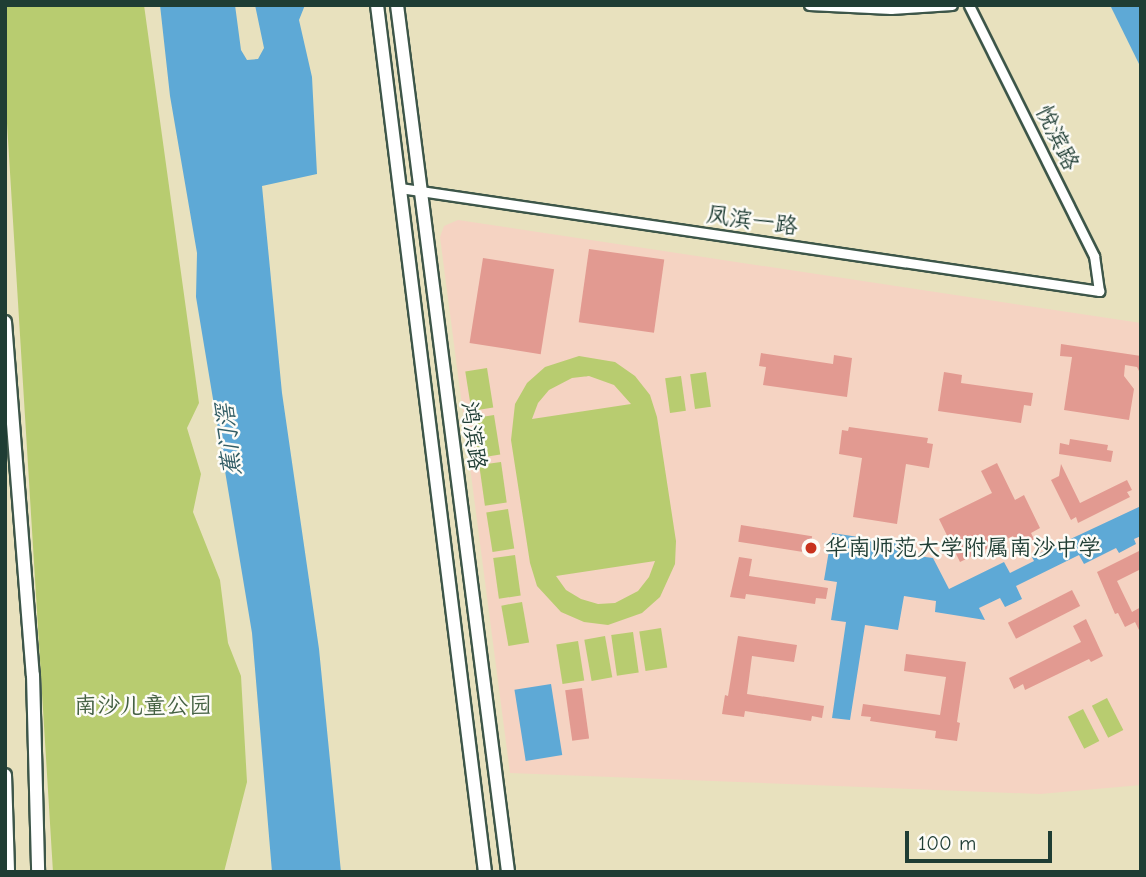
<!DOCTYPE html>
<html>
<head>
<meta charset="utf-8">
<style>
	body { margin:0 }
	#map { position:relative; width:1146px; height:877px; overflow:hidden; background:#e8e1be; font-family:"Comic Neue","LXGW WenKai TC",sans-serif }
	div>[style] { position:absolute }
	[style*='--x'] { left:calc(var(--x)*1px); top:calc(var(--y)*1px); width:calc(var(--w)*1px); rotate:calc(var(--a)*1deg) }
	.built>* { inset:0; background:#f5d3c2 }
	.green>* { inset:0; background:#b8cc70; transform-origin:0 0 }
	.water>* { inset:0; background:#5ea9d6; transform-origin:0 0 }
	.building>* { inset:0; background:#e29a91; transform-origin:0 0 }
	.roads { filter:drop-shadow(2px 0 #3d5649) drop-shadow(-2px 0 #3d5649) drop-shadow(0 2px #3d5649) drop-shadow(0 -2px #3d5649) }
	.street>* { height:9px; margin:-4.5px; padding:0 4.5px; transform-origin:4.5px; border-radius:4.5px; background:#fff }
	.secondary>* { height:12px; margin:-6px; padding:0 6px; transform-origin:6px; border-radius:6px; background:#fff }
	.dots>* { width:19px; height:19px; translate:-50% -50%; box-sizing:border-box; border:4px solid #fdfcf7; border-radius:50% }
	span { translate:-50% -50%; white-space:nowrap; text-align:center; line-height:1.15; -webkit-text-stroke:5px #fdfcf7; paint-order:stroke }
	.street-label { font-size:23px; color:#1f3d34 }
	.poi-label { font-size:23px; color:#1f3d34 }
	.left { translate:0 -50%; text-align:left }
	.park-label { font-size:23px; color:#456143 }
	.water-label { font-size:24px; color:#325d65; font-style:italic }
	.frame { position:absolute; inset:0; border:7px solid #1f3d34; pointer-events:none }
	.scale { position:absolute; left:905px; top:831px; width:147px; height:32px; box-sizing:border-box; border:4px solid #1f3d34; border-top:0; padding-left:9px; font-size:21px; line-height:24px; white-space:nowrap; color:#1f3d34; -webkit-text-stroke:5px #fdfcf7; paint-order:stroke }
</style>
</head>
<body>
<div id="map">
	<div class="built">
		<i style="clip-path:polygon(458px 220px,1141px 323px,1141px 785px,1040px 794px,510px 773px,440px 237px,444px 226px)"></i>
	</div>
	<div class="green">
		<i style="clip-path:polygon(5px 5px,144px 5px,199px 403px,187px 428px,201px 474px,193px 512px,220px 580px,228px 643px,241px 676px,247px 782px,224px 872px,53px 872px,5px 91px)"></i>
		<i style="clip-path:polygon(evenodd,579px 356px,615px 362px,635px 376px,650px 395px,657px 417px,676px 541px,675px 564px,660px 597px,642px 613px,608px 625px,584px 622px,561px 612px,537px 586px,530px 563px,511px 440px,515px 404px,527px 383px,545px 367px,579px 356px,589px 376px,614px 385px,631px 404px,532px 419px,538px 403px,549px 390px,572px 378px,589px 376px,579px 356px,655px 561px,649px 577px,638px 591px,615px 603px,598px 604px,581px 599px,566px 590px,556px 576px,655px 561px)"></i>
		<i style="left:487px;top:368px;width:40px;height:22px;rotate:81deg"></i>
		<i style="left:706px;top:372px;width:35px;height:16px;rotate:82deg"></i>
		<i style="left:681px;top:376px;width:35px;height:16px;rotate:82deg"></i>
		<i style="left:494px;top:415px;width:40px;height:22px;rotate:81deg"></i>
		<i style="left:501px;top:462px;width:41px;height:22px;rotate:82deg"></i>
		<i style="left:508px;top:509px;width:40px;height:22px;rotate:81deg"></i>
		<i style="left:515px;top:555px;width:41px;height:22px;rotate:82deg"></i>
		<i style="left:522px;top:602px;width:41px;height:21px;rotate:80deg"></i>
		<i style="left:661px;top:628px;width:40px;height:22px;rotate:81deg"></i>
		<i style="left:633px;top:632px;width:41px;height:22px;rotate:82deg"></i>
		<i style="left:605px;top:636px;width:42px;height:21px;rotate:80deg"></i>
		<i style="left:578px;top:641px;width:40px;height:22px;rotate:81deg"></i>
		<i style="left:1107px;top:698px;width:36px;height:17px;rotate:63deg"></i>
		<i style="left:1083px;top:709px;width:36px;height:17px;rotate:63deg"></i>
	</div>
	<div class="water">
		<i style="clip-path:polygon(160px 5px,235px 5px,241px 50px,247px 60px,258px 59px,264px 48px,255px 5px,305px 5px,299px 20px,312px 77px,317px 174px,262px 186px,282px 393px,319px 649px,341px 872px,272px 872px,252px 633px,196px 297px,197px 253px,170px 96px)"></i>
		<i style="clip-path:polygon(1110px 5px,1141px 5px,1141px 68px)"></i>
		<i style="clip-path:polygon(1141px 506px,1141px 536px,1134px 539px,1136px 544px,1119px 553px,1116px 548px,1084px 564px,1079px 555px,1016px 586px,1022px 599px,1005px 607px,1000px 598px,979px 608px,985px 620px,935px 612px,936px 601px,904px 596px,898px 630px,865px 625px,850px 720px,832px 718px,846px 622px,831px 620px,837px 582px,824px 580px,832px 533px,912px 545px,910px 555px,933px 558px,949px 589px,1004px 562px,1010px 573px,1034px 561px,1032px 557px)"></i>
		<i style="left:551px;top:684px;width:72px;height:37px;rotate:81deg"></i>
	</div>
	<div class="building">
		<i style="left:589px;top:249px;width:76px;height:74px;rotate:8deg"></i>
		<i style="left:483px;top:258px;width:72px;height:86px;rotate:9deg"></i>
		<i style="clip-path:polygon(1061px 344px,1141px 356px,1141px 375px,1137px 367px,1125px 365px,1124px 376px,1134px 389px,1129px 420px,1064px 410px,1072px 357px,1060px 356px)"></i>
		<i style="clip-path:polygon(761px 353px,833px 364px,834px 355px,852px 358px,847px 397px,763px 385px,766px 367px,759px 366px)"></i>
		<i style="clip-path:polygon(944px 372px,962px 375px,961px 383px,1033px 393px,1031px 406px,1024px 405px,1021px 423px,938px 411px)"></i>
		<i style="clip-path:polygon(849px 427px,928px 438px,927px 443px,933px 444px,929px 468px,906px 464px,897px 524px,853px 517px,862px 458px,839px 454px,842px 430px,848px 431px)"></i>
		<i style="clip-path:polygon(1070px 439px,1108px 445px,1107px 450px,1113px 451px,1111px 462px,1059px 454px,1060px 443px,1069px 445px)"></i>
		<i style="clip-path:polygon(997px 463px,1015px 500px,1024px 495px,1040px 528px,1031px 533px,1034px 539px,1019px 547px,1013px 536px,960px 562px,939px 519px,992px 493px,981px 471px)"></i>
		<i style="clip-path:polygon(1061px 464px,1080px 503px,1127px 480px,1132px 490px,1127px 492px,1130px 497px,1078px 523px,1076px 517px,1071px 520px,1051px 480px,1059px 476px)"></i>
		<i style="left:741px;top:525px;width:72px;height:17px;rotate:9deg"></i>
		<i style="clip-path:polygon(1141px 550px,1141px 569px,1117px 581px,1132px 612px,1141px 607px,1141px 634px,1135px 622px,1125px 627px,1118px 613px,1115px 614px,1097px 572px)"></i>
		<i style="clip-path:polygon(739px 557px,752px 559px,749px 576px,828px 588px,826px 599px,816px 598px,815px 604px,746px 594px,745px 599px,730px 597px)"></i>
		<i style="left:1072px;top:590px;width:18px;height:72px;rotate:63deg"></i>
		<i style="clip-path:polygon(1086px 619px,1103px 656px,1091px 662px,1089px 659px,1025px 690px,1023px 684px,1014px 689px,1009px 678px,1081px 642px,1073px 626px)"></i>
		<i style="clip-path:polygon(738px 636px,797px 645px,794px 662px,752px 656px,747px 694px,824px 706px,822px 718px,812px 716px,811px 721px,745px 711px,744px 717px,722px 714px,725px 695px,728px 696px)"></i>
		<i style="clip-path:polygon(906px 654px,966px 662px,957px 722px,960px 723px,957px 741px,935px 738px,936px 731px,870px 721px,871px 717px,861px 716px,863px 704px,940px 715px,946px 677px,904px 671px)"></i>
		<i style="left:582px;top:688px;width:51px;height:17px;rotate:82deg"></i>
	</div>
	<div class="roads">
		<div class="street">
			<i style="--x:809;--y:5;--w:82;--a:2.8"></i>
			<i style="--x:891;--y:9;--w:61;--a:-3.8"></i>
			<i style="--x:400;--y:188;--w:707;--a:8.38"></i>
			<i style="--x:1099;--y:291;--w:35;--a:-98"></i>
			<i style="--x:1094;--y:256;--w:280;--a:-116.5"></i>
		</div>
		<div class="secondary">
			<i style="--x:377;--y:5;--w:874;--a:82.9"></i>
			<i style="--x:397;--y:5;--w:874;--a:82.7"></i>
			<i style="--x:5;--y:322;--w:354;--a:85.5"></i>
			<i style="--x:33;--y:675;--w:197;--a:88.5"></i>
			<i style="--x:5;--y:775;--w:97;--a:88.2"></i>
		</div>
	</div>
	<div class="dots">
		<i style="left:811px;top:548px;background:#c8321e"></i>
	</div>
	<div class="street-label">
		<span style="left:1057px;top:138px;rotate:64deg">悦滨路</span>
		<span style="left:752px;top:221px;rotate:8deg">凤滨一路</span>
		<span style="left:473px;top:436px;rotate:83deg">鸿滨路</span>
	</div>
	<div class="poi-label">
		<span class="left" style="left:825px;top:548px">华南师范大学附属南沙中学</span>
	</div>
	<div class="park-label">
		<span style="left:143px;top:706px">南沙儿童公园</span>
	</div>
	<div class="water-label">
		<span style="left:229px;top:440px;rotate:-96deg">蕉门滘</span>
	</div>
	<div class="frame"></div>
	<div class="scale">100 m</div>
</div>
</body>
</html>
